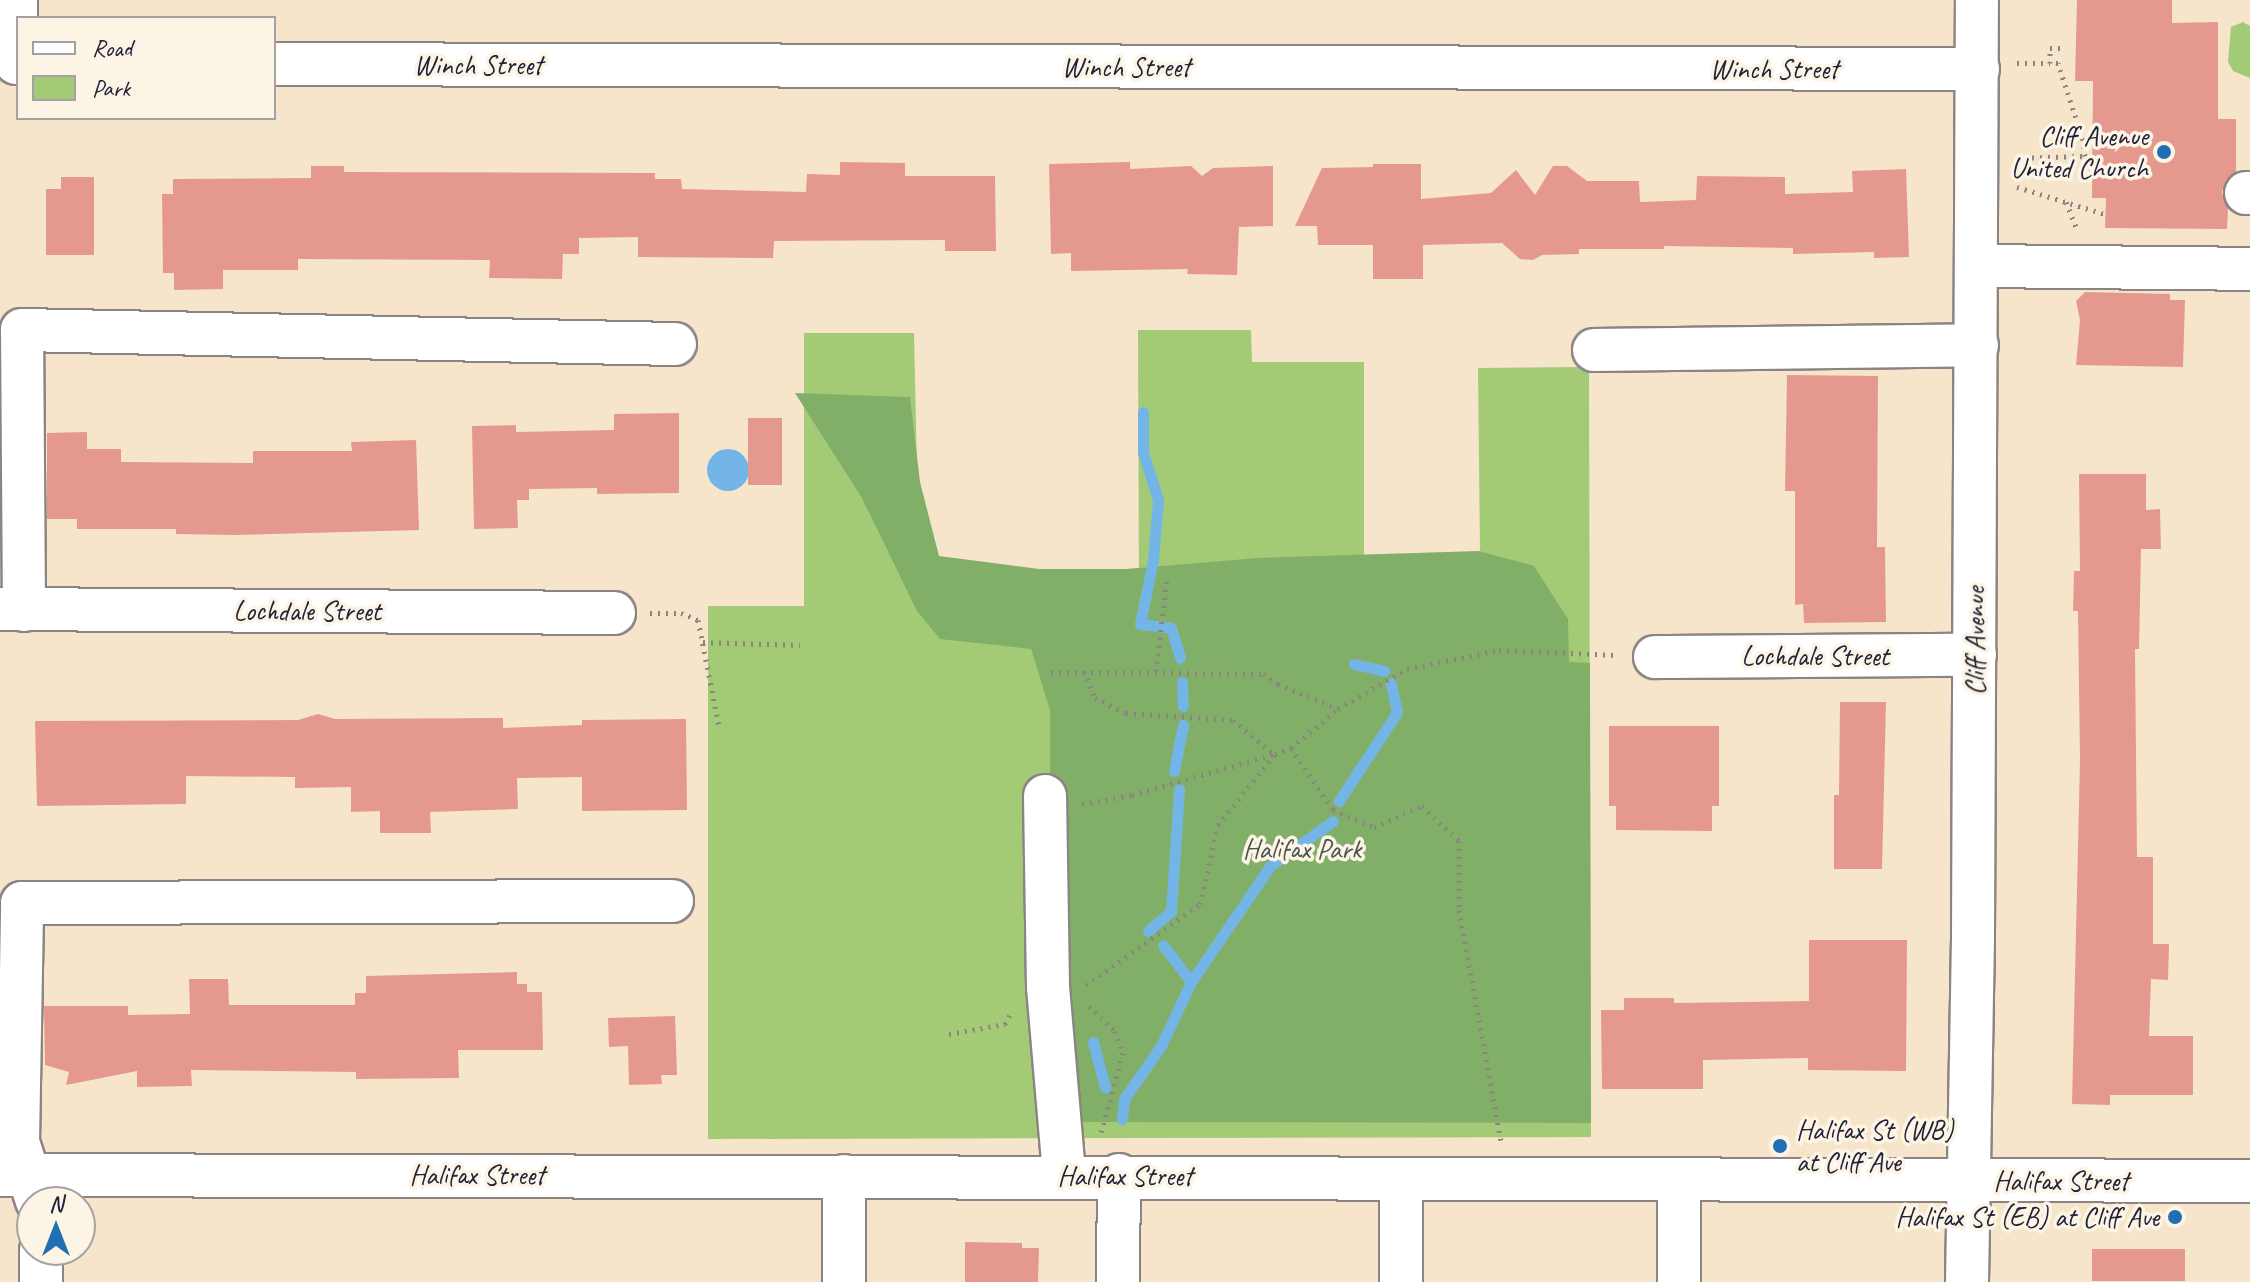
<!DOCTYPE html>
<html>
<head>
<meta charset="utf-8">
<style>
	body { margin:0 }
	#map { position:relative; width:2250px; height:1282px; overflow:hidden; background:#f6e5cb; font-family:Caveat,sans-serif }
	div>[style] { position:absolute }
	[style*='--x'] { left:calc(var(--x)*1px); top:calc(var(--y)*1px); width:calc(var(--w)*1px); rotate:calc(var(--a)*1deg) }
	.green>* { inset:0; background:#a3cb76 }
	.forest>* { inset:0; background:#82af67 }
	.water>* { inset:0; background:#74b5e8 }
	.round { border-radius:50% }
	.stream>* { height:11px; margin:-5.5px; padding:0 5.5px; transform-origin:5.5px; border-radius:5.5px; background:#74b5e8 }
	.building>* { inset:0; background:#e5998e; transform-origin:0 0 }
	.path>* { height:5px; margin-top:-2.5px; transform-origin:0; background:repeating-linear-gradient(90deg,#8c8483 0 2px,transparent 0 8px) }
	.roads { filter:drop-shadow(2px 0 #8c8483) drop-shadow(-2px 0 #8c8483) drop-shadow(0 2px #8c8483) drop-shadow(0 -2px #8c8483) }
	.minor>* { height:42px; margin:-21px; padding:0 21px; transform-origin:21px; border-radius:21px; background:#fff }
	.dots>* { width:22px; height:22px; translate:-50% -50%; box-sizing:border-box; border:4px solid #fcf5e5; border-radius:50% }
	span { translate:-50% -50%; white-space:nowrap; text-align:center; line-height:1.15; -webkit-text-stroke:7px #fcf5e5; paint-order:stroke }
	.street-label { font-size:28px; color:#22223b }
	.poi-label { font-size:28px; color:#22223b }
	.right { translate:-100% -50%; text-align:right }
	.left { translate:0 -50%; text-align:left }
	.park-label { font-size:28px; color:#49554d }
	.legend { position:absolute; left:16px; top:16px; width:260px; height:104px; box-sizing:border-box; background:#fcf5e5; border:2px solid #a5a1a1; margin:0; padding:10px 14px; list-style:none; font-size:24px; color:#22223b }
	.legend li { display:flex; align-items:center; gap:16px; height:40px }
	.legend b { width:40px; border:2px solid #a5a1a1 }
	.north { position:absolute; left:16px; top:1186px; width:80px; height:80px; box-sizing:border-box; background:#fcf5e5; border:2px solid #a5a1a1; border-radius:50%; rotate:0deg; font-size:22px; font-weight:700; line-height:32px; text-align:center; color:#22223b }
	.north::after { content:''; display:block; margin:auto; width:28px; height:36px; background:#1f6fb2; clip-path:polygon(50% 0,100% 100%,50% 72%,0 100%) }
</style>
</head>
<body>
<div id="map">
	<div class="green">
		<i style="clip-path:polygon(2243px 22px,2250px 26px,2250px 78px,2233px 71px,2228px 62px,2231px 27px)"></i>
		<i style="clip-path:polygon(1138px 330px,1251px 330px,1252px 362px,1364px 362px,1364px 563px,1480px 552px,1478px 368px,1589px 367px,1591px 1137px,708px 1139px,708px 606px,804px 606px,804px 333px,914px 333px,920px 607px,1139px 610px)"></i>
	</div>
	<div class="forest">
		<i style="clip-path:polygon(795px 393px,910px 397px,920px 482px,939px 556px,1039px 569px,1126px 569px,1258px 558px,1479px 551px,1534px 566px,1568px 619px,1569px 662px,1590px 663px,1591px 1123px,1081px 1122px,1065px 1024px,1050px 815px,1050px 710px,1031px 649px,940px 639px,917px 611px,862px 498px)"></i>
	</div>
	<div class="water">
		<i class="round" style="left:707px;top:449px;width:42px;height:42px"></i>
	</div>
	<div class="stream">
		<i style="--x:1143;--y:412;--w:40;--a:90"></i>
		<i style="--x:1143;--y:452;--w:50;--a:72.6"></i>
		<i style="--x:1158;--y:500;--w:60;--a:94.8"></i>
		<i style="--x:1153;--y:560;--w:65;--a:101.5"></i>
		<i style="--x:1140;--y:624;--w:31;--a:7"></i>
		<i style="--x:1171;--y:628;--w:31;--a:73"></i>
		<i style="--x:1354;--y:664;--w:31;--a:13"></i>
		<i style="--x:1182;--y:682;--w:24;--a:88"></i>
		<i style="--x:1174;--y:771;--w:47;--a:-78.9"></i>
		<i style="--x:1339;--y:801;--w:106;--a:-56.9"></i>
		<i style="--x:1397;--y:712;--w:29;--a:-102"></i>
		<i style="--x:1148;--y:931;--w:30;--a:-41"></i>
		<i style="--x:1171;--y:911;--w:122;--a:-86.2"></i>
		<i style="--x:1191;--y:982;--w:140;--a:-55.7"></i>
		<i style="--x:1270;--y:866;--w:77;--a:-35.5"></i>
		<i style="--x:1093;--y:1042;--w:47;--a:75.1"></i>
		<i style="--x:1122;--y:1119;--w:20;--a:-84"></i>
		<i style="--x:1124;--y:1099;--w:65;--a:-55.1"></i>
		<i style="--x:1161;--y:1046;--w:71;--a:-64.9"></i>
		<i style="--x:1191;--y:982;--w:46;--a:-127.1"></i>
	</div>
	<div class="building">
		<i style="clip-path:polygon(2077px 0,2172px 0,2172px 23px,2218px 22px,2218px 119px,2236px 119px,2236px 172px,2226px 180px,2222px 192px,2228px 208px,2227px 229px,2105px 228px,2106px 198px,2092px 198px,2093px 81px,2075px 81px)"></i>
		<i style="clip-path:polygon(840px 162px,905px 163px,905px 176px,995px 176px,996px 251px,945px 251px,945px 240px,774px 241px,773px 258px,638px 257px,638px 237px,579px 238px,579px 254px,563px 254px,562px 279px,489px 278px,490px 260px,298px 259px,298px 270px,223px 270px,223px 289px,174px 290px,174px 273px,163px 273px,162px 194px,173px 194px,173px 179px,311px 178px,311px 166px,344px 166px,344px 172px,655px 173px,655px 179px,681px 179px,682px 189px,806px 192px,807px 174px,840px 175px)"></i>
		<i style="clip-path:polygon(1130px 162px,1130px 169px,1191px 166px,1202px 176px,1213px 168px,1273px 166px,1273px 226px,1239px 227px,1237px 275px,1187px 274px,1188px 269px,1071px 271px,1071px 253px,1051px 254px,1049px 164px)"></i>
		<i style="clip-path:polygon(1373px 164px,1421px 164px,1421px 199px,1491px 193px,1516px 170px,1535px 195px,1553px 166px,1567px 166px,1587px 181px,1639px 181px,1640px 202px,1696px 200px,1697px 176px,1785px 177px,1785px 194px,1853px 192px,1852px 171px,1906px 169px,1909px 257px,1874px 258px,1874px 252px,1793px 254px,1793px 248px,1664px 246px,1664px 249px,1579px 249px,1579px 254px,1542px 255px,1533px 260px,1520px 259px,1502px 243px,1423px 245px,1423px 279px,1373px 279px,1373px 245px,1318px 245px,1317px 226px,1295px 226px,1322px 168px,1373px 167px)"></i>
		<i style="clip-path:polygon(61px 177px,94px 177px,94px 255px,46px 255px,46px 189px,61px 189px)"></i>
		<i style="clip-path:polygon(2085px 292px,2170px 294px,2170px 300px,2185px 300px,2183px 367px,2076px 365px,2080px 320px,2076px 301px)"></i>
		<i style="clip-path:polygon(1787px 375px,1878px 376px,1877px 547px,1885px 547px,1886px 622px,1804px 623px,1803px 604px,1795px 605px,1795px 491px,1785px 491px)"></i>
		<i style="clip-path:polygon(679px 413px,679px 493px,597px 494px,597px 488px,529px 489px,529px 500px,517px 500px,518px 528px,474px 529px,472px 426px,516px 425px,516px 432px,614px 430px,614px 414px)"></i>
		<i style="left:748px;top:418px;width:34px;height:67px"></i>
		<i style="clip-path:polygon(87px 432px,87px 449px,121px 449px,121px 462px,253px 463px,253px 451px,352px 451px,351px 442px,416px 440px,419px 530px,234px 535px,176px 534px,176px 529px,77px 529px,77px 519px,47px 519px,47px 433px)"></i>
		<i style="clip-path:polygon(2079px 474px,2146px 474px,2146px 510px,2160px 509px,2161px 549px,2141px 549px,2139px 649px,2135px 649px,2137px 857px,2153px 857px,2153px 944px,2169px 944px,2168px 980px,2151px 979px,2149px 1036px,2193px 1036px,2193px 1095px,2110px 1095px,2110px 1105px,2072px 1104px,2080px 760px,2078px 611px,2073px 611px,2074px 571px,2080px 571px)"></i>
		<i style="clip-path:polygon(1840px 702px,1886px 702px,1882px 869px,1834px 869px,1834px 795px,1839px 795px)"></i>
		<i style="clip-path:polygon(318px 714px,335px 719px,503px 718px,503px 728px,582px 725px,582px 720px,686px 719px,687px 810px,582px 811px,582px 777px,517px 778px,518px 809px,430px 812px,431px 833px,380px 833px,380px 811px,351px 812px,351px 787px,295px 788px,295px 777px,186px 776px,186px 804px,37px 806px,35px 721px,298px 720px)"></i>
		<i style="clip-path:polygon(1609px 726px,1719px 726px,1719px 806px,1712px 806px,1712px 831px,1616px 830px,1616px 806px,1609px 806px)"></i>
		<i style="clip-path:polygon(1809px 940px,1907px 940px,1906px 1071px,1808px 1070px,1808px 1058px,1703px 1060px,1703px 1089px,1602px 1089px,1601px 1010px,1624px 1010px,1624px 998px,1674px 998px,1674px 1003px,1809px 1001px)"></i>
		<i style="clip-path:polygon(517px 972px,517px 984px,527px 984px,527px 992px,542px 992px,543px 1050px,458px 1050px,459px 1078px,356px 1079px,356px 1072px,191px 1070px,192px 1086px,137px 1087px,137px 1071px,66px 1085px,69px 1072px,45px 1065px,44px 1006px,128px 1006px,128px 1015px,190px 1014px,189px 979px,228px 979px,229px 1005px,355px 1005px,355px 993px,366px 993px,366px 976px)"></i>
		<i style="clip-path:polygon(675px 1016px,677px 1075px,661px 1075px,662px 1084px,629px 1085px,628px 1046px,609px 1047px,608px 1018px)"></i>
		<i style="clip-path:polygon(965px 1242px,1022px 1243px,1022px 1248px,1039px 1248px,1038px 1282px,965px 1282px)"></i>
		<i style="left:2185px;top:1249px;width:32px;height:93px;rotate:90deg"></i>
	</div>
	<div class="path">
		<i style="--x:2017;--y:63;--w:33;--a:0"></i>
		<i style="--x:2050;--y:63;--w:15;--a:-90"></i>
		<i style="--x:2050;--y:48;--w:16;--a:0"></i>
		<i style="--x:2016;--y:158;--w:69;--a:-1.7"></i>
		<i style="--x:2085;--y:156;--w:16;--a:-97"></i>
		<i style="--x:2083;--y:140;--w:81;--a:-108"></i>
		<i style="--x:2058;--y:63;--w:8;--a:180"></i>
		<i style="--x:2017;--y:187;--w:92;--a:17.1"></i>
		<i style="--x:2066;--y:202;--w:27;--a:68"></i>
		<i style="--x:650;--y:613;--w:31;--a:0"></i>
		<i style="--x:681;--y:613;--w:18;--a:22"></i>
		<i style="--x:698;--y:620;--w:108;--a:78.8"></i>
		<i style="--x:703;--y:642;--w:97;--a:1.8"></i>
		<i style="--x:1084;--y:671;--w:29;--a:68"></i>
		<i style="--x:1095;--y:698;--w:34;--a:26"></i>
		<i style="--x:1126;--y:713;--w:107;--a:3.7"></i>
		<i style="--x:1233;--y:720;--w:53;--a:39.7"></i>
		<i style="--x:1156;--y:671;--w:95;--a:-83.3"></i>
		<i style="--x:1051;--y:672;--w:212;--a:0.5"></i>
		<i style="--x:1263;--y:674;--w:18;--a:34"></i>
		<i style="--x:1278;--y:684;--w:65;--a:22.6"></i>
		<i style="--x:1291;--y:748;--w:75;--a:55.9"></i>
		<i style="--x:1333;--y:810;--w:44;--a:22.5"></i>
		<i style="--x:1374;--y:827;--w:52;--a:-23.6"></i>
		<i style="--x:1422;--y:806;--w:51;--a:43.4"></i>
		<i style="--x:1459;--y:841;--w:69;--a:90"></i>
		<i style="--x:1459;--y:910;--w:234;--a:79.7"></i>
		<i style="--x:1082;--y:804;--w:51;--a:-10.2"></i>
		<i style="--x:1132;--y:795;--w:148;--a:-16.1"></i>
		<i style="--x:1086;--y:985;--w:140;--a:-35.4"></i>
		<i style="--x:1200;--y:904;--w:81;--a:-77.2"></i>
		<i style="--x:1218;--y:825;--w:91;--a:-51.2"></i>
		<i style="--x:1275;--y:754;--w:17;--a:-21"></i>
		<i style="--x:1291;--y:748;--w:61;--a:-39.7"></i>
		<i style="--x:1338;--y:709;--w:80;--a:-30.1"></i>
		<i style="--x:1407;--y:669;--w:94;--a:-11.7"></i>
		<i style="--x:1499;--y:650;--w:118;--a:2.4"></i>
		<i style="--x:1089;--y:1006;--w:36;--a:44"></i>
		<i style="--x:1115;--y:1031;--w:23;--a:70"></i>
		<i style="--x:1123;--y:1053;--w:83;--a:105.4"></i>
		<i style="--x:949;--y:1034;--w:57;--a:-10.1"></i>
		<i style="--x:1005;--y:1024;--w:10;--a:-61"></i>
	</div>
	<div class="roads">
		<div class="minor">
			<i style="--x:16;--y:63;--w:63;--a:-90"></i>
			<i style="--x:274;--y:64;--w:1704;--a:0.17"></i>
			<i style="--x:2246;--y:193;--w:4;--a:0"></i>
			<i style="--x:1977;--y:266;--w:273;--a:0.6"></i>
			<i style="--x:1594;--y:350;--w:383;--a:-0.7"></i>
			<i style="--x:0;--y:609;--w:614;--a:0.37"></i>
			<i style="--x:24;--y:610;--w:280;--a:-90.4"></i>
			<i style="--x:22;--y:330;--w:653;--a:1.23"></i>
			<i style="--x:1655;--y:657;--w:320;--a:-0.4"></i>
			<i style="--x:1045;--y:796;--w:191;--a:89.1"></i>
			<i style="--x:1048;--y:987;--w:189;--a:85.1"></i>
			<i style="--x:0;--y:1175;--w:2250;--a:0.15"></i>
			<i style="--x:37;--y:1201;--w:62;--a:-107.9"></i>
			<i style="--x:18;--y:1142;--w:239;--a:-89"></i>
			<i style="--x:22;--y:903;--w:650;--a:-0.18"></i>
			<i style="--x:41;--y:1250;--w:32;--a:90"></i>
			<i style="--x:844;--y:1282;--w:106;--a:-90"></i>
			<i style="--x:1118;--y:1282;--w:107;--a:-89.5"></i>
			<i style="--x:1401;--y:1282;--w:102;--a:-90"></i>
			<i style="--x:1679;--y:1282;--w:100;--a:-90"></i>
			<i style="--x:1967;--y:1282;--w:346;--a:-89"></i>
			<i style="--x:1973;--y:936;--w:936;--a:-89.76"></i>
		</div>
	</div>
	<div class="dots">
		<i style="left:2164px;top:152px;background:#1f6fb2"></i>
		<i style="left:1780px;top:1146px;background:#1f6fb2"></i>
		<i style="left:2175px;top:1217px;background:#1f6fb2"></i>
	</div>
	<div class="street-label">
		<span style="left:478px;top:65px">Winch Street</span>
		<span style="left:1126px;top:67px">Winch Street</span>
		<span style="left:1774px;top:69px">Winch Street</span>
		<span style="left:307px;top:611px">Lochdale Street</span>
		<span style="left:1975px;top:641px;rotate:-90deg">Cliff Avenue</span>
		<span style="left:1815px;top:656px">Lochdale Street</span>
		<span style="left:477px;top:1175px">Halifax Street</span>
		<span style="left:1125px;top:1176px">Halifax Street</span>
		<span style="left:2061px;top:1181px">Halifax Street</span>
	</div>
	<div class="poi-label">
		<span class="right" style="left:2148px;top:152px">Cliff Avenue<br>United Church</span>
		<span class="left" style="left:1796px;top:1146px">Halifax St (WB)<br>at Cliff Ave</span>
		<span class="right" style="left:2159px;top:1217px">Halifax St (EB) at Cliff Ave</span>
	</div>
	<div class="park-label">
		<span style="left:1302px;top:849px">Halifax Park</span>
	</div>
	<ul class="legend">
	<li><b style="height:10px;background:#fff"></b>Road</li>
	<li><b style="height:22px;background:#a3cb76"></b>Park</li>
	</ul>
	<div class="north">N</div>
</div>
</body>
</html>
